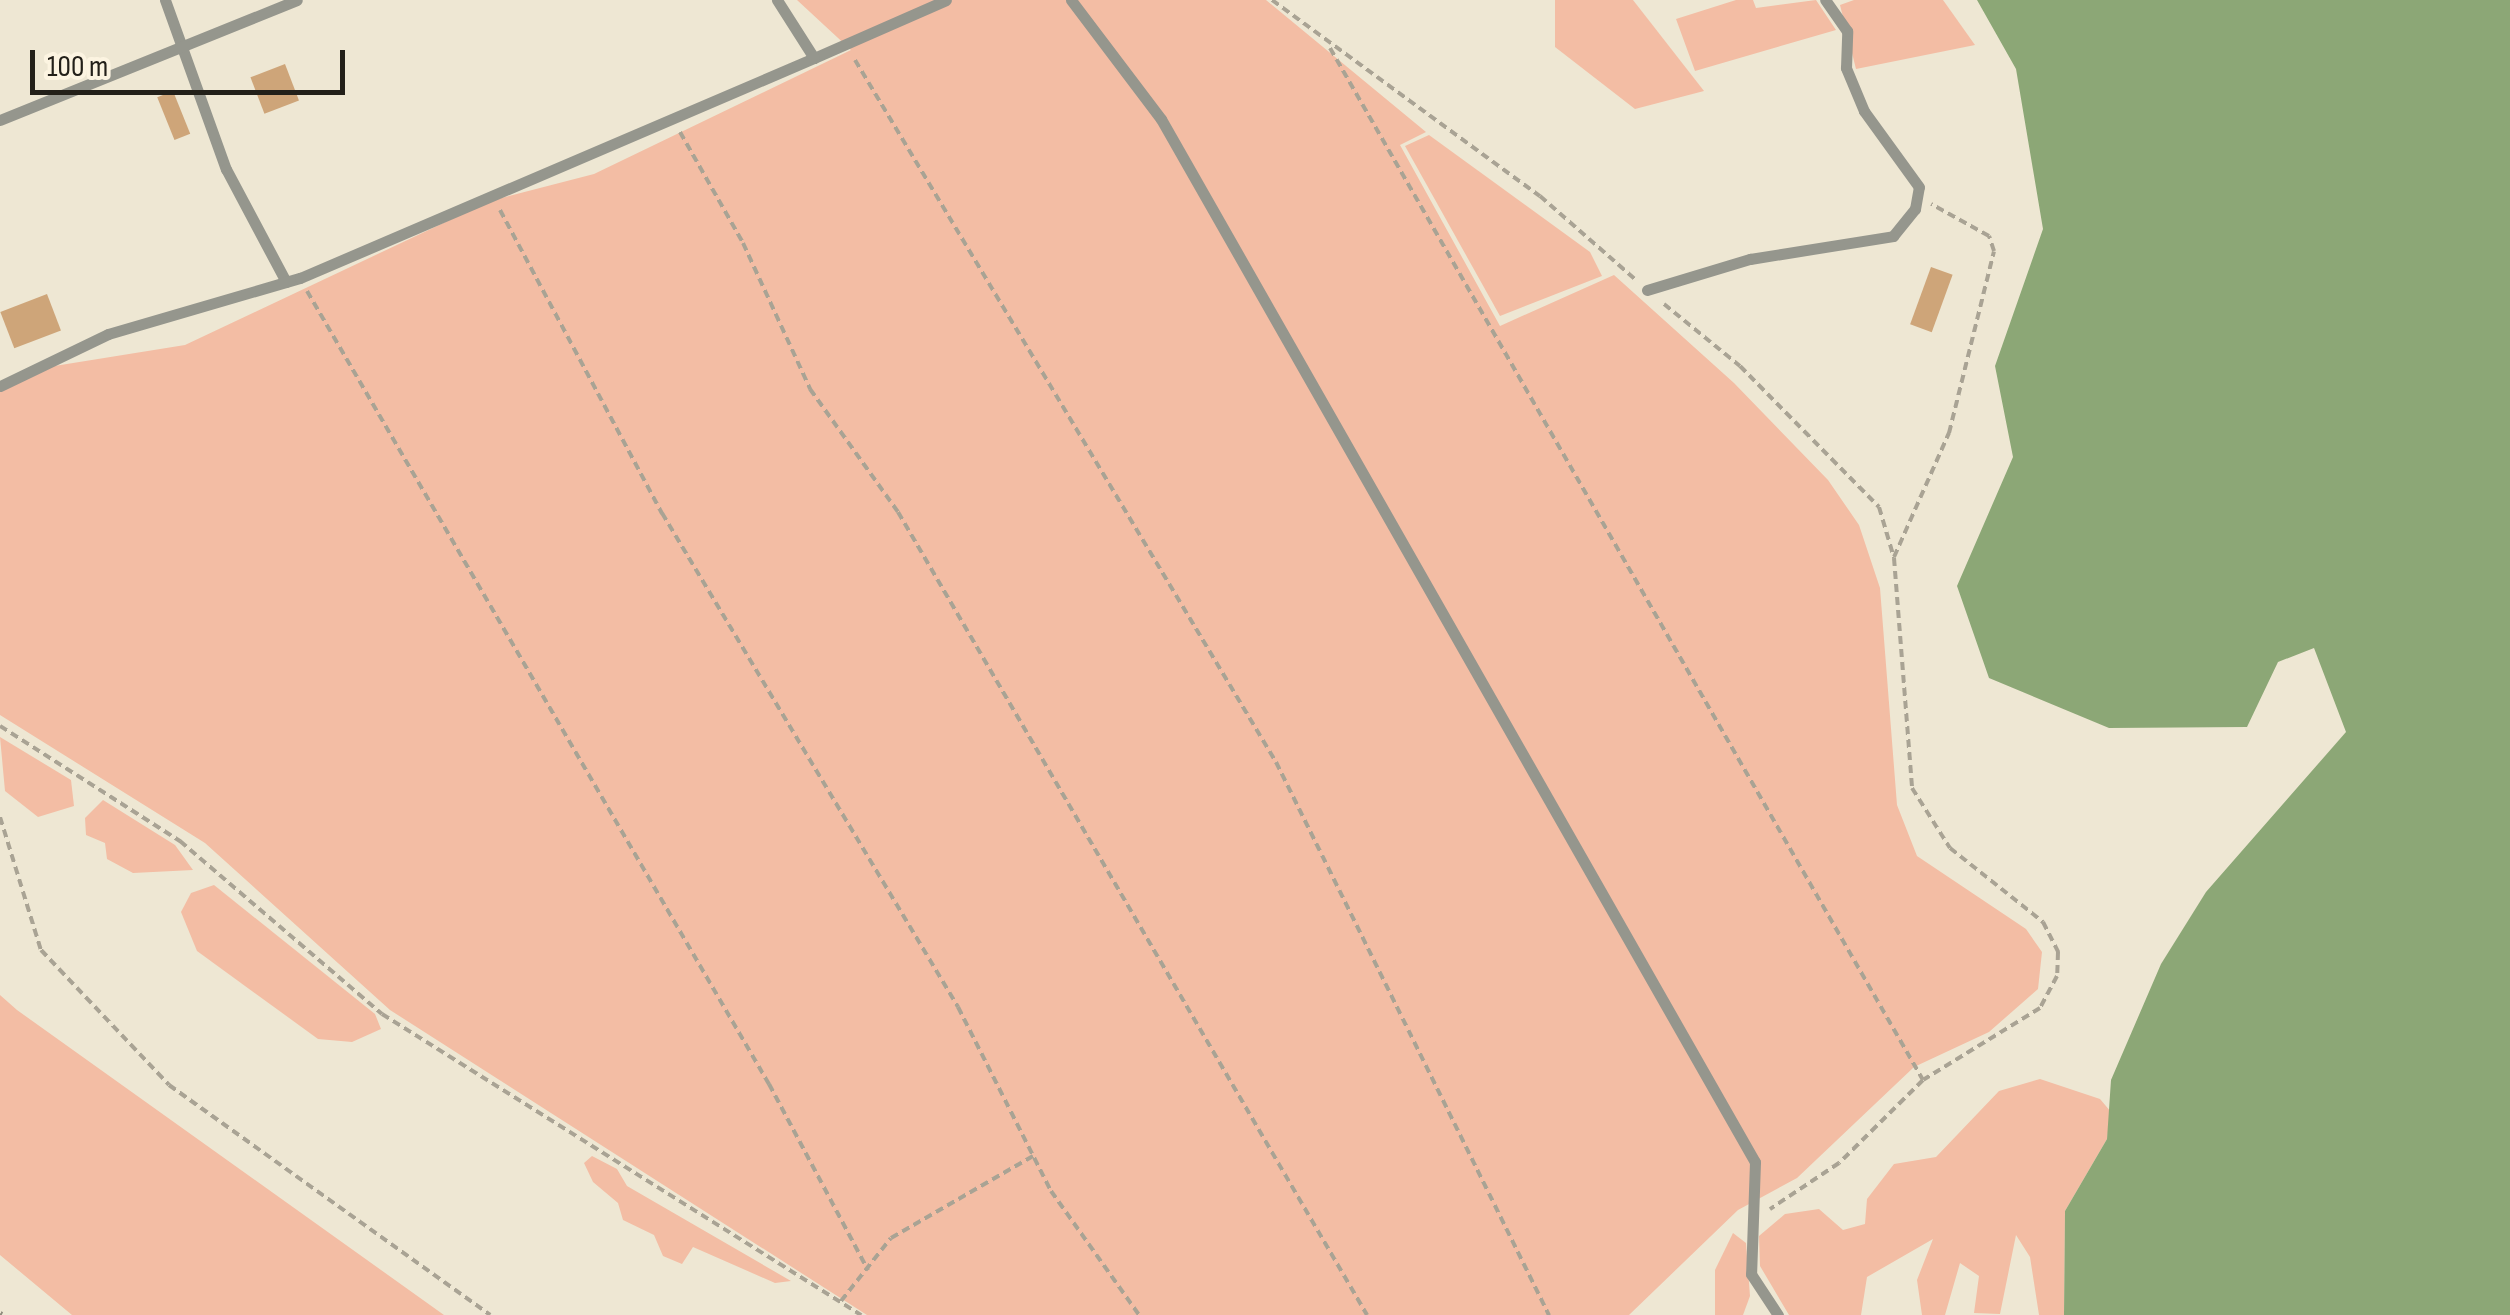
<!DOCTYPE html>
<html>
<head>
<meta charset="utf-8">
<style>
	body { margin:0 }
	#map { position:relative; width:2510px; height:1315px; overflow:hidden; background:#eee7d3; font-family:"Sofia Sans Condensed",sans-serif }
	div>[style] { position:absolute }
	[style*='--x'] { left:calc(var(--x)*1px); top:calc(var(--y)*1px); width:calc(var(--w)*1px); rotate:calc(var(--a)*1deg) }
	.green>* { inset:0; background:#f3bda4 }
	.water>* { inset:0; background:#8ca776 }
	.building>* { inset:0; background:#cea579; transform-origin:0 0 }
	.path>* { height:4px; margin-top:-2px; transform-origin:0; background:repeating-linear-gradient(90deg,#a9a394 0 8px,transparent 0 13px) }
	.lane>* { height:11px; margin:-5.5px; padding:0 5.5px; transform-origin:5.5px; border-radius:5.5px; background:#95968d }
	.rail>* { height:6px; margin-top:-3px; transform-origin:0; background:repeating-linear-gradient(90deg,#908b7d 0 18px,transparent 0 36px) }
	span { translate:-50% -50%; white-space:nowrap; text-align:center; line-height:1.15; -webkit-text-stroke:8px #fcf4e1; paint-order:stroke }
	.scale { position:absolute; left:30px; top:50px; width:315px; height:45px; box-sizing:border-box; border:5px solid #232019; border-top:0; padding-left:12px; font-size:30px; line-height:35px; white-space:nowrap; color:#232019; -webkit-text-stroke:8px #fcf4e1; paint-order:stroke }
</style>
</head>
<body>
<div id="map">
	<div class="green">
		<i style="clip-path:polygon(797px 0,1266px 0,1426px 132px,1400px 145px,1500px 326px,1614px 275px,1734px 383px,1828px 480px,1859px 525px,1880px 588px,1897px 805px,1917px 856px,2026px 929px,2042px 952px,2038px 989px,1989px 1032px,1914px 1067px,1797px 1178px,1738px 1210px,1629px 1315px,867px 1315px,390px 1010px,205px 843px,0 715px,0 386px,42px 368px,185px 345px,490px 201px,594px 174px,851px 50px)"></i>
		<i style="clip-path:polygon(1555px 0,1633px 0,1704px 91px,1635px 109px,1555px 47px)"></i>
		<i style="clip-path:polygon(1736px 0,1753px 0,1756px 8px,1816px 0,1836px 30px,1695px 71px,1676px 19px)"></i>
		<i style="clip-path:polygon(1854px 0,1943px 0,1975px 45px,1856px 69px,1840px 5px)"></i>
		<i style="clip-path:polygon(1429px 135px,1590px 252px,1602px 276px,1500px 316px,1405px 146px)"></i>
		<i style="clip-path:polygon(0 737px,71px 780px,74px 806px,38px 817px,5px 791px)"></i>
		<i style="clip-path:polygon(103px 800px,175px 845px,193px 870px,133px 873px,107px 859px,105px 843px,86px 835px,85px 818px)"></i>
		<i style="clip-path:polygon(214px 885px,375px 1014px,381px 1029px,352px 1042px,318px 1039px,197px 951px,181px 912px,191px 893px)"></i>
		<i style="clip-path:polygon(0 995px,17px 1010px,444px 1315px,72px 1315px,0 1255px)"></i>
		<i style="clip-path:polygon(2040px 1079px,2100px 1099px,2111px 1112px,2107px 1139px,2065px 1211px,2064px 1315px,2039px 1315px,2030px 1257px,2016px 1235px,2000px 1314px,1974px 1313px,1979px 1276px,1960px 1263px,1945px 1315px,1922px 1315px,1917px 1280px,1933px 1239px,1867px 1277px,1861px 1315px,1789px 1315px,1760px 1266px,1759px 1236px,1785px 1214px,1819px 1209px,1843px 1230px,1865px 1224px,1867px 1199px,1894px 1164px,1936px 1157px,1999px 1091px)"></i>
		<i style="clip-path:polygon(592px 1156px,617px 1169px,627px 1186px,791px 1281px,775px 1283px,693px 1247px,682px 1264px,663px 1256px,654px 1235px,623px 1220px,618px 1203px,593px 1182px,584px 1163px)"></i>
		<i style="clip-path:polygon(1733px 1233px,1746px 1243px,1750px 1296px,1743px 1315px,1715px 1315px,1715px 1270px)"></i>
	</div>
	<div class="water">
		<i style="clip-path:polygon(1977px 0,2510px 0,2510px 1315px,2064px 1315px,2065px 1211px,2107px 1139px,2111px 1080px,2161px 964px,2206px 892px,2346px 732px,2314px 648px,2278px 662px,2247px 727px,2109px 728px,1989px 678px,1957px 586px,2013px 457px,1995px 366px,2043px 229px,2016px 69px)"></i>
	</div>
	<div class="building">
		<i style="left:285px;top:64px;width:39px;height:37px;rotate:69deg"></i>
		<i style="left:173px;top:91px;width:46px;height:17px;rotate:68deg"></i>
		<i style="left:1931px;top:267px;width:23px;height:61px;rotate:20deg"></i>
		<i style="left:47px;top:294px;width:39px;height:50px;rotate:69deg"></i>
	</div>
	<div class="path">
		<i style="--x:1272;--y:0;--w:332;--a:36.2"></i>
		<i style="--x:1540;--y:196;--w:129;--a:41.2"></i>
		<i style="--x:1330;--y:48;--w:1190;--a:60.12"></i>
		<i style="--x:855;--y:60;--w:819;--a:59.05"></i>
		<i style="--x:1276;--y:762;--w:617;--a:63.73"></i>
		<i style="--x:680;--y:132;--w:128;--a:60.4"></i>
		<i style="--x:743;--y:243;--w:161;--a:65.3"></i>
		<i style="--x:810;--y:389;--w:151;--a:54.4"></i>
		<i style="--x:898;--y:512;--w:930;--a:59.71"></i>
		<i style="--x:500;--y:210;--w:344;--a:61.9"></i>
		<i style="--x:662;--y:513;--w:576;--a:59.07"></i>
		<i style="--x:958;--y:1007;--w:206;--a:63.2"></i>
		<i style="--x:1051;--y:1191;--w:152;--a:54.6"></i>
		<i style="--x:307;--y:291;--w:918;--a:59.78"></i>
		<i style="--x:769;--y:1084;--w:211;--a:62"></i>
		<i style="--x:1664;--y:304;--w:98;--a:39.2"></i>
		<i style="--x:1740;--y:366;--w:198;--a:45.4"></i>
		<i style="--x:1879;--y:507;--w:53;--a:73.6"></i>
		<i style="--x:1894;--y:558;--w:231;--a:85.5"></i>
		<i style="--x:1912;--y:788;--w:71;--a:57.7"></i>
		<i style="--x:1950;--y:848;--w:119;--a:38.5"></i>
		<i style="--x:2043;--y:922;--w:34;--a:63"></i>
		<i style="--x:2058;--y:952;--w:24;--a:92"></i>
		<i style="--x:2057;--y:976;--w:36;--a:118"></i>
		<i style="--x:2040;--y:1008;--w:137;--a:148.4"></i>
		<i style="--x:1923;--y:1080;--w:118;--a:135.3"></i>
		<i style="--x:1839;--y:1163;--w:83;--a:146.3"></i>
		<i style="--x:1894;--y:557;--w:136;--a:-66.1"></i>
		<i style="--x:1949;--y:433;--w:187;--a:-76.1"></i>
		<i style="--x:1994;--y:251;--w:16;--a:-108"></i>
		<i style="--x:1989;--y:236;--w:66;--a:-151.1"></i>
		<i style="--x:0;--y:726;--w:214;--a:32.6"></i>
		<i style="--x:180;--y:841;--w:266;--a:40.6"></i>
		<i style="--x:382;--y:1014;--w:566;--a:32.14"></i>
		<i style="--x:0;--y:817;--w:139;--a:72.9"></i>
		<i style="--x:41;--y:950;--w:186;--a:46.5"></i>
		<i style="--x:169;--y:1085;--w:395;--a:35.6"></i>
		<i style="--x:841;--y:1301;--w:80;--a:-51.6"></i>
		<i style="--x:891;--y:1238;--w:164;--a:-30"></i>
	</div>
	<div class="lane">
		<i style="--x:165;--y:0;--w:180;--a:70.2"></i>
		<i style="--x:226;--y:169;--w:128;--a:62"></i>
		<i style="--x:1071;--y:0;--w:149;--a:52.9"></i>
		<i style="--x:1161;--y:119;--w:1200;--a:60.34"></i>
		<i style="--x:1755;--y:1162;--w:112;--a:92"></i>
		<i style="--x:1751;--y:1274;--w:49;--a:56.6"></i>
		<i style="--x:814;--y:58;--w:144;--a:-23.7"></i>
		<i style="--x:0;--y:120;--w:320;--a:-22"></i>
		<i style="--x:1647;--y:290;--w:108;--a:-16.8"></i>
		<i style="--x:1750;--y:259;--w:145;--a:-9.1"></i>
		<i style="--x:1893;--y:236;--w:35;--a:-51"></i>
		<i style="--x:1915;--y:209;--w:22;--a:-80"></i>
		<i style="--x:1919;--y:187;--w:94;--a:-125.9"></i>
		<i style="--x:1864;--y:111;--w:47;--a:-112.7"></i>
		<i style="--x:1846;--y:68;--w:37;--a:-88"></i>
		<i style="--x:1847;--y:31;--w:38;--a:-125"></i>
		<i style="--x:0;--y:386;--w:120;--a:-25.7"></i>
		<i style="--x:108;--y:334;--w:200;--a:-16.3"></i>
		<i style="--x:300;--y:278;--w:559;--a:-23.17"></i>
		<i style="--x:814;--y:58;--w:69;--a:-122.5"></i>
	</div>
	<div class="rail">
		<i style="--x:0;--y:1314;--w:2;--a:27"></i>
	</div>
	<div class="scale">100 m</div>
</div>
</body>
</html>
